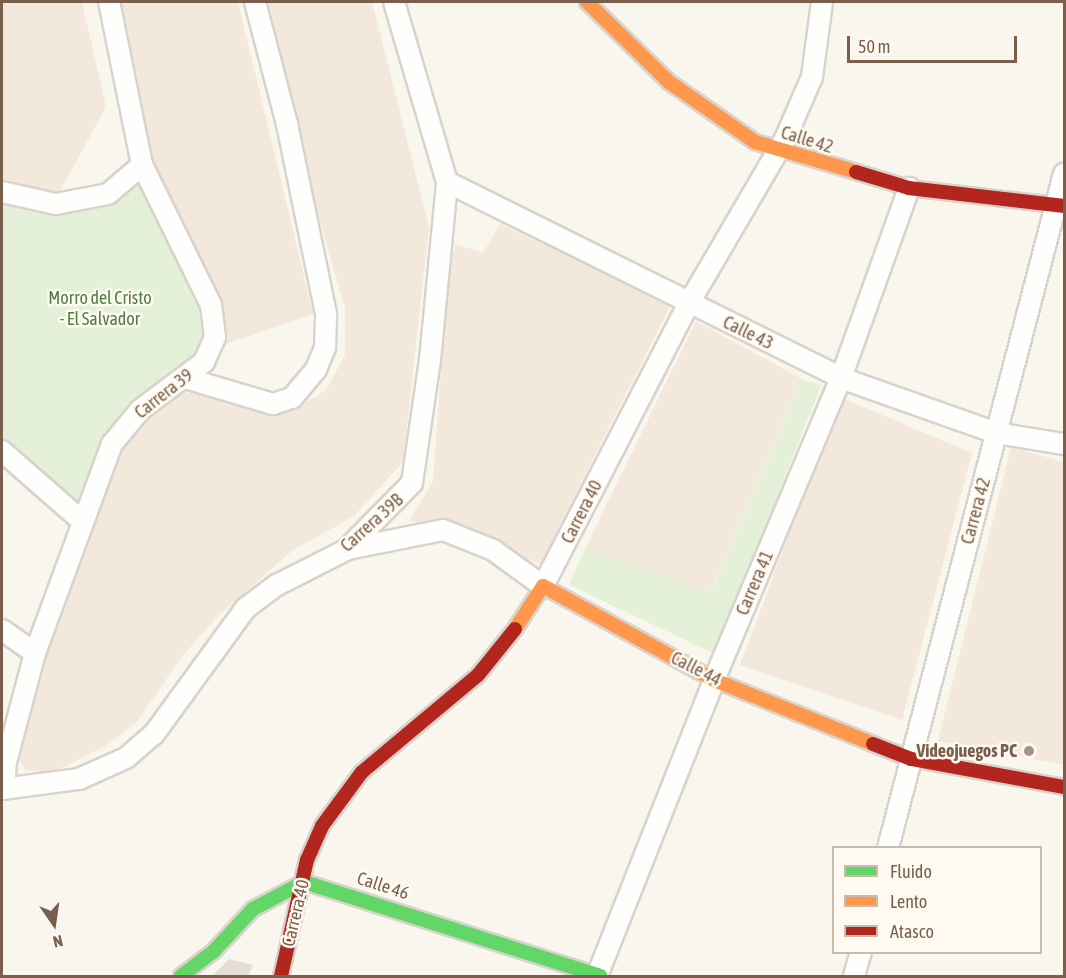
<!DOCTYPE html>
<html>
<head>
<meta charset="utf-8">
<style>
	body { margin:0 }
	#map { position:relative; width:1066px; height:978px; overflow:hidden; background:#f9f6ee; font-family:"Asap Condensed",sans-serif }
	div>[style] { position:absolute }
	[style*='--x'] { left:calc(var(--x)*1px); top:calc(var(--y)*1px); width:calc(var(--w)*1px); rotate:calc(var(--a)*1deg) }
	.residential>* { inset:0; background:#f2e9dc }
	.green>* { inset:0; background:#e5f0d9 }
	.building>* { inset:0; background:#e6ded5 }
	.round { border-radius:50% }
	.roads { filter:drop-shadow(2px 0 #d8d3cc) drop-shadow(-2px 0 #d8d3cc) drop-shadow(0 2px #d8d3cc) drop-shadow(0 -2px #d8d3cc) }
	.street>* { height:20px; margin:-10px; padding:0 10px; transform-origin:10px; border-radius:10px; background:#fefefc }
	.fast>* { height:14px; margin:-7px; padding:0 7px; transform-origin:7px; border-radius:7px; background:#63d668 }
	.slow>* { height:14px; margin:-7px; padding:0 7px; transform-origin:7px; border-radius:7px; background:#ff974d }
	.jam>* { height:14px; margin:-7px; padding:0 7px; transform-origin:7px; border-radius:7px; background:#b3261e }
	.dots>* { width:16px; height:16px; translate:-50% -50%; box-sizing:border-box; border:3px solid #fffaf1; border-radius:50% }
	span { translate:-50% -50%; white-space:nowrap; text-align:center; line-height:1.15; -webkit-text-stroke:5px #fffaf1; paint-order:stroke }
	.street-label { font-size:18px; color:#795f4c }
	.park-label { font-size:18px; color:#517f43 }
	.poi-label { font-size:18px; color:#795f4c; font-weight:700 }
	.right { translate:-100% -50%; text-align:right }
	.frame { position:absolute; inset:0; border:3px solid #795f4c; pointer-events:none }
	.legend { position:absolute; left:832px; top:846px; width:210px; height:108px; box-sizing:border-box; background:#fffaf1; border:2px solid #c9bcaf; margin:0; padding:8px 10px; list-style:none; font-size:18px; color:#795f4c }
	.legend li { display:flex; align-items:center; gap:12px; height:30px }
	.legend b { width:30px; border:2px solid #c9bcaf }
	.north { position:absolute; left:24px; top:894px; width:60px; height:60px; -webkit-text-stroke:4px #fffaf1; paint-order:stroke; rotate:167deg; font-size:16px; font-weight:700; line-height:24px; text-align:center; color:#795f4c }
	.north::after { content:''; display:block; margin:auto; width:21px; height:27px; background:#795f4c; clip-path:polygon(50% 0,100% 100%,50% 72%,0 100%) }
	.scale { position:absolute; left:847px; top:36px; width:170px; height:27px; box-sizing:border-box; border:3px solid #795f4c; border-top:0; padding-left:8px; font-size:18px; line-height:21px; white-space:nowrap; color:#795f4c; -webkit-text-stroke:4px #fffaf1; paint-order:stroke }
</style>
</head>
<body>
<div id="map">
	<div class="residential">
		<i style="clip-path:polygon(2px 2px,82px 2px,106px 107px,58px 195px,2px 185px)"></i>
		<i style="clip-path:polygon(117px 2px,238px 2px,313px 314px,226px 344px,157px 180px)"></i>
		<i style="clip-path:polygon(268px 2px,372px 2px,429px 227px,403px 462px,354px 516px,292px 551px,217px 617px,180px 659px,137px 722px,106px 746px,49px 774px,26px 770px,18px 759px,43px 658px,115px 454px,143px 421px,177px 394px,196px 392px,256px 410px,296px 409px,326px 390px,345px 355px,345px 308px,304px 167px)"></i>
		<i style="clip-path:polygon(500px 224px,672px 303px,540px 564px,455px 528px,409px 521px,433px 482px,448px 267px,456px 244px,483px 253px)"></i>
		<i style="clip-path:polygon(696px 321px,802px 379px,710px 594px,585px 549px)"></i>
		<i style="clip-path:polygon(840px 397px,972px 453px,902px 720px,740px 665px)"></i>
		<i style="clip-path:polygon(1011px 447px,1064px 462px,1064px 765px,938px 741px)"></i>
	</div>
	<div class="green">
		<i style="clip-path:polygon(141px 172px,210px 312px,214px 344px,138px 407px,82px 516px,2px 438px,2px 200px,57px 211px)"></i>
		<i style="clip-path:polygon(802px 379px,821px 386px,715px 654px,569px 585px,585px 549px,711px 593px)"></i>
	</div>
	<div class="building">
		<i class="round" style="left:1024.5px;top:745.5px;width:9px;height:9px"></i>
		<i style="clip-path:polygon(229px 959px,253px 965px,248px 976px,212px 976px)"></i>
	</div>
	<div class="roads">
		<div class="street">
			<i style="--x:447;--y:182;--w:440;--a:26.4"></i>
			<i style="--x:841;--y:378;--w:164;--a:19.5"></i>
			<i style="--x:996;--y:433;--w:69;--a:9.2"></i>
			<i style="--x:2;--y:192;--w:55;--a:12.5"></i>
			<i style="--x:56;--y:204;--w:53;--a:-10.9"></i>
			<i style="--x:108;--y:194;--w:45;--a:-40.5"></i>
			<i style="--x:185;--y:378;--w:92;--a:16.5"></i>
			<i style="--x:273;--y:404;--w:20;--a:-18"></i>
			<i style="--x:292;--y:398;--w:38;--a:-50"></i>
			<i style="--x:316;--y:369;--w:23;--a:-67"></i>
			<i style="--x:325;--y:348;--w:34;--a:-88"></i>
			<i style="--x:326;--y:314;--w:194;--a:-101.6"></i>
			<i style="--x:287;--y:124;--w:126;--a:-104.7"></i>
			<i style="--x:2;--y:451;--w:108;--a:41.2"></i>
			<i style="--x:348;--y:549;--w:97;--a:-11.3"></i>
			<i style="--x:443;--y:530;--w:54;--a:21.8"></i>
			<i style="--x:493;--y:550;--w:62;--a:35.8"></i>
			<i style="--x:543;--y:586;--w:318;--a:-62.7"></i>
			<i style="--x:689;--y:303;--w:190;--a:-59.7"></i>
			<i style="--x:785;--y:139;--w:68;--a:-66.5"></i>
			<i style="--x:812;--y:77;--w:76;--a:-82.4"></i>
			<i style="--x:2;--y:630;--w:40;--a:34.9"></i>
			<i style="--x:2;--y:789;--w:78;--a:-7.4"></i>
			<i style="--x:79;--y:779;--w:51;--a:-24.1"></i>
			<i style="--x:126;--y:758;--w:37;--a:-41"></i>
			<i style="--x:154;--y:734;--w:156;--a:-53.9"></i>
			<i style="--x:246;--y:608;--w:39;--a:-37"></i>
			<i style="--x:277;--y:585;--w:77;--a:-26.9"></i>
			<i style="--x:346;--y:550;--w:94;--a:-45.4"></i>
			<i style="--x:412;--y:483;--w:124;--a:-81.7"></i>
			<i style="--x:430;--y:360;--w:179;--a:-84.5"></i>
			<i style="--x:447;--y:182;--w:188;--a:-106.4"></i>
			<i style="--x:4;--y:789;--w:27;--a:-86"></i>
			<i style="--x:6;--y:762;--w:113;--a:-75.1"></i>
			<i style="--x:35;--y:653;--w:223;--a:-69.8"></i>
			<i style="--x:112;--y:444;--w:44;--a:-50.5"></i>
			<i style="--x:140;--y:410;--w:80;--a:-36.9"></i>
			<i style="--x:204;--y:362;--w:27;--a:-66"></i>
			<i style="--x:215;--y:337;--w:32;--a:-97"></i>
			<i style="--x:211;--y:305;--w:156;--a:-116.2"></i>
			<i style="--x:142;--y:165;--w:166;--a:-101.4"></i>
			<i style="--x:888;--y:848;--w:697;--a:-75.37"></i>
			<i style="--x:597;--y:976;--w:318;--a:-68.4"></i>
			<i style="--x:714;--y:680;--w:328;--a:-67.2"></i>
			<i style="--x:841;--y:378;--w:202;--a:-70.3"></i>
			<i style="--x:854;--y:976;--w:25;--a:-74"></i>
		</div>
		<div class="fast">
			<i style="--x:181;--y:976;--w:39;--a:-37"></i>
			<i style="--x:212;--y:953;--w:60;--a:-47"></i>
			<i style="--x:253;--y:909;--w:58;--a:-27.9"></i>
			<i style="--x:304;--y:882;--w:311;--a:17.6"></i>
		</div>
		<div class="slow">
			<i style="--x:587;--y:2;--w:115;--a:44.3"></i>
			<i style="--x:669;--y:82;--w:105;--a:34.9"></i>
			<i style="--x:755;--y:142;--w:105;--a:16.5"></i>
			<i style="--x:515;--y:629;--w:51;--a:-56.9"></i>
			<i style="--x:543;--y:586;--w:195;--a:28.8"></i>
			<i style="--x:714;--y:680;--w:171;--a:21.9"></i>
		</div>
		<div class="jam">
			<i style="--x:856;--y:172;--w:55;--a:16.8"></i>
			<i style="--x:909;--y:188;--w:156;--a:6.6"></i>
			<i style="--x:873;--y:744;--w:41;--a:21.5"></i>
			<i style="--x:911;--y:759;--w:156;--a:10.4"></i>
			<i style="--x:281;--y:976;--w:119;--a:-77.4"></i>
			<i style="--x:307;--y:860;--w:37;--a:-66"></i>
			<i style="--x:322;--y:826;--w:67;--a:-53.5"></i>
			<i style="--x:362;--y:772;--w:151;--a:-39.9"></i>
			<i style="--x:478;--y:675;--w:59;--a:-51.2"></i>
		</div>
	</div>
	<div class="dots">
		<i style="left:1029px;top:751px;background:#a69485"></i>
	</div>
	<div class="street-label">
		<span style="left:807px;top:140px;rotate:17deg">Calle 42</span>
		<span style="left:748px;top:333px;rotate:26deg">Calle 43</span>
		<span style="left:164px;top:394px;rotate:-38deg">Carrera 39</span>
		<span style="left:976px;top:511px;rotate:-75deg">Carrera 42</span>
		<span style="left:582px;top:512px;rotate:-63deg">Carrera 40</span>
		<span style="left:372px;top:523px;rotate:-42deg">Carrera 39B</span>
		<span style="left:755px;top:583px;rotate:-67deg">Carrera 41</span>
		<span style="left:696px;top:669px;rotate:27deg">Calle 44</span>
		<span style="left:383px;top:886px;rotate:18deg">Calle 46</span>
		<span style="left:296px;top:913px;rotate:-77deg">Carrera 40</span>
	</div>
	<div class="park-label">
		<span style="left:100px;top:309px">Morro del Cristo<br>- El Salvador</span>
	</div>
	<div class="poi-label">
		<span class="right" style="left:1017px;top:751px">Videojuegos PC</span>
	</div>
	<div class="frame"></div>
	<ul class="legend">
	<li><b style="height:8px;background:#63d668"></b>Fluido</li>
	<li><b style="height:8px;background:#ff974d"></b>Lento</li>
	<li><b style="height:8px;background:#b3261e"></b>Atasco</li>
	</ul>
	<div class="north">N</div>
	<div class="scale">50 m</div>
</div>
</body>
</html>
